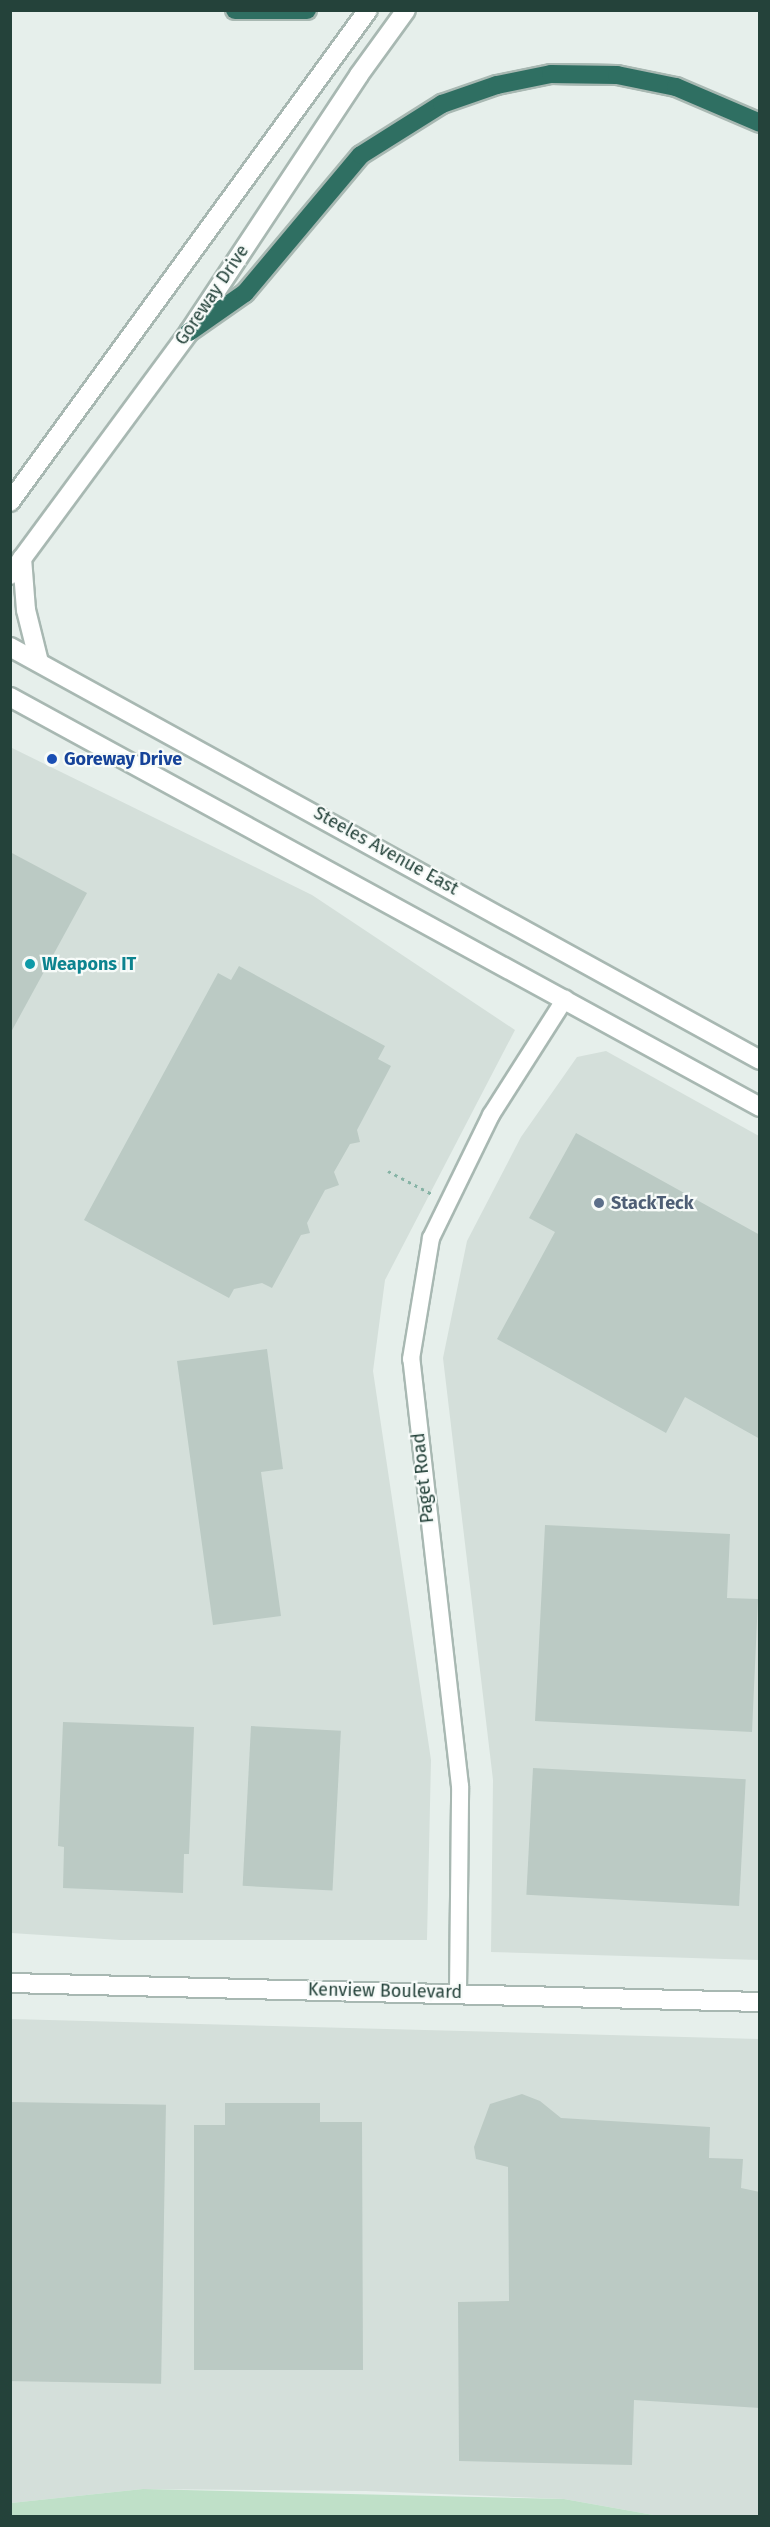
<!DOCTYPE html>
<html>
<head>
<meta charset="utf-8">
<style>
	body { margin:0 }
	#map { position:relative; width:770px; height:2527px; overflow:hidden; background:#e6efeb; font-family:"Fira Sans",sans-serif }
	div>[style] { position:absolute }
	[style*='--x'] { left:calc(var(--x)*1px); top:calc(var(--y)*1px); width:calc(var(--w)*1px); rotate:calc(var(--a)*1deg) }
	.built>* { inset:0; background:#d4dfda }
	.green>* { inset:0; background:#bfe0c8 }
	.building>* { inset:0; background:#bbcac4; transform-origin:0 0 }
	.path>* { height:3px; margin-top:-1.5px; transform-origin:0; background:repeating-linear-gradient(90deg,#86b3a5 0 3px,transparent 0 7.5px) }
	.roads { filter:drop-shadow(2px 0 #a8b8b2) drop-shadow(-2px 0 #a8b8b2) drop-shadow(0 2px #a8b8b2) drop-shadow(0 -2px #a8b8b2) }
	.minor>* { height:16px; margin:-8px; padding:0 8px; transform-origin:8px; border-radius:8px; background:#fff }
	.tertiary>* { height:18px; margin:-9px; padding:0 9px; transform-origin:9px; border-radius:9px; background:#fff }
	.secondary>* { height:18px; margin:-9px; padding:0 9px; transform-origin:9px; border-radius:9px; background:#fff }
	.motorway>* { height:18px; margin:-9px; padding:0 9px; transform-origin:9px; border-radius:9px; background:#2f6f62 }
	.dots>* { width:16px; height:16px; translate:-50% -50%; box-sizing:border-box; border:3px solid #f7fbf9; border-radius:50% }
	span { translate:-50% -50%; white-space:nowrap; text-align:center; line-height:1.15; -webkit-text-stroke:4.5px #f7fbf9; paint-order:stroke }
	.street-label { font-size:18px; color:#24423a }
	.transit-label { font-size:18px; color:#164399; font-weight:700 }
	.left { translate:0 -50%; text-align:left }
	.culture-label { font-size:18px; color:#0d838f; font-weight:700 }
	.service-label { font-size:18px; color:#4e5e75; font-weight:700 }
	.frame { position:absolute; inset:0; border:12px solid #24423a; pointer-events:none }
</style>
</head>
<body>
<div id="map">
	<div class="built">
		<i style="clip-path:polygon(10px 747px,312px 895px,515px 1030px,385px 1280px,373px 1371px,431px 1760px,427px 1940px,120px 1940px,11px 1933px)"></i>
		<i style="clip-path:polygon(606px 1051px,759px 1136px,759px 1960px,491px 1952px,493px 1780px,443px 1358px,467px 1241px,521px 1137px,577px 1057px)"></i>
		<i style="clip-path:polygon(11px 2019px,759px 2039px,759px 2516px,659px 2516px,564px 2499px,366px 2491px,143px 2489px,11px 2503px)"></i>
	</div>
	<div class="green">
		<i style="clip-path:polygon(143px 2489px,564px 2499px,659px 2516px,11px 2516px,11px 2503px)"></i>
	</div>
	<div class="building">
		<i style="clip-path:polygon(10px 852px,87px 893px,10px 1034px)"></i>
		<i style="clip-path:polygon(239px 966px,385px 1046px,378px 1059px,391px 1066px,357px 1130px,360px 1142px,350px 1144px,334px 1172px,339px 1185px,325px 1190px,307px 1223px,310px 1233px,301px 1235px,272px 1288px,262px 1283px,234px 1289px,229px 1298px,84px 1220px,218px 973px,231px 980px)"></i>
		<i style="clip-path:polygon(576px 1133px,760px 1235px,760px 1439px,685px 1397px,666px 1433px,497px 1339px,555px 1232px,529px 1218px)"></i>
		<i style="clip-path:polygon(267px 1349px,283px 1469px,261px 1472px,281px 1616px,213px 1625px,177px 1361px)"></i>
		<i style="clip-path:polygon(545px 1525px,730px 1534px,727px 1598px,758px 1599px,752px 1732px,535px 1721px)"></i>
		<i style="clip-path:polygon(63px 1722px,194px 1727px,189px 1854px,184px 1854px,183px 1893px,63px 1888px,64px 1847px,58px 1846px)"></i>
		<i style="left:251px;top:1726px;width:90px;height:160px;rotate:3deg"></i>
		<i style="left:533px;top:1768px;width:213px;height:127px;rotate:3deg"></i>
		<i style="clip-path:polygon(522px 2094px,540px 2101px,561px 2118px,710px 2127px,709px 2158px,743px 2159px,741px 2188px,760px 2192px,760px 2408px,634px 2400px,632px 2465px,459px 2461px,458px 2302px,509px 2301px,508px 2167px,476px 2159px,474px 2147px,490px 2104px)"></i>
		<i style="left:10px;top:2102px;width:156px;height:279px;rotate:1deg"></i>
		<i style="clip-path:polygon(225px 2103px,320px 2103px,320px 2122px,362px 2122px,363px 2370px,194px 2370px,194px 2125px,225px 2125px)"></i>
	</div>
	<div class="path">
		<i style="--x:388;--y:1171;--w:52;--a:27.6"></i>
	</div>
	<div class="roads">
		<div class="minor">
			<i style="--x:458;--y:1992;--w:206;--a:-89.4"></i>
			<i style="--x:460;--y:1786;--w:430;--a:-96.5"></i>
			<i style="--x:411;--y:1359;--w:123;--a:-80.6"></i>
			<i style="--x:431;--y:1238;--w:137;--a:-64"></i>
			<i style="--x:491;--y:1115;--w:138;--a:-57.5"></i>
		</div>
		<div class="tertiary">
			<i style="--x:10;--y:1983;--w:750;--a:1.45"></i>
		</div>
		<div class="secondary">
			<i style="--x:10;--y:502;--w:608;--a:-53.96"></i>
			<i style="--x:22;--y:558;--w:52;--a:85.6"></i>
			<i style="--x:26;--y:610;--w:54;--a:76"></i>
			<i style="--x:10;--y:575;--w:302;--a:-53.6"></i>
			<i style="--x:189;--y:332;--w:308;--a:-56.5"></i>
			<i style="--x:359;--y:75;--w:80;--a:-54.1"></i>
			<i style="--x:10;--y:647;--w:856;--a:28.84"></i>
			<i style="--x:10;--y:697;--w:855;--a:28.66"></i>
		</div>
		<div class="motorway">
			<i style="--x:235;--y:10;--w:72;--a:0"></i>
			<i style="--x:189;--y:332;--w:68;--a:-34.9"></i>
			<i style="--x:245;--y:293;--w:180;--a:-50"></i>
			<i style="--x:361;--y:155;--w:96;--a:-32.2"></i>
			<i style="--x:442;--y:104;--w:58;--a:-19.1"></i>
			<i style="--x:497;--y:85;--w:55;--a:-11.5"></i>
			<i style="--x:551;--y:74;--w:66;--a:0.9"></i>
			<i style="--x:617;--y:75;--w:60;--a:11.5"></i>
			<i style="--x:676;--y:87;--w:91;--a:23.2"></i>
		</div>
	</div>
	<div class="dots">
		<i style="left:52px;top:759px;background:#1a4fb4"></i>
		<i style="left:30px;top:964px;background:#0f9aa8"></i>
		<i style="left:599px;top:1203px;background:#5c6f8a"></i>
	</div>
	<div class="street-label">
		<span style="left:212px;top:295px;rotate:-56deg">Goreway Drive</span>
		<span style="left:386px;top:851px;rotate:29deg">Steeles Avenue East</span>
		<span style="left:423px;top:1478px;rotate:-96deg">Paget Road</span>
		<span style="left:385px;top:1991px;rotate:1deg">Kenview Boulevard</span>
	</div>
	<div class="transit-label">
		<span class="left" style="left:64px;top:759px">Goreway Drive</span>
	</div>
	<div class="culture-label">
		<span class="left" style="left:42px;top:964px">Weapons IT</span>
	</div>
	<div class="service-label">
		<span class="left" style="left:611px;top:1203px">StackTeck</span>
	</div>
	<div class="frame"></div>
</div>
</body>
</html>
